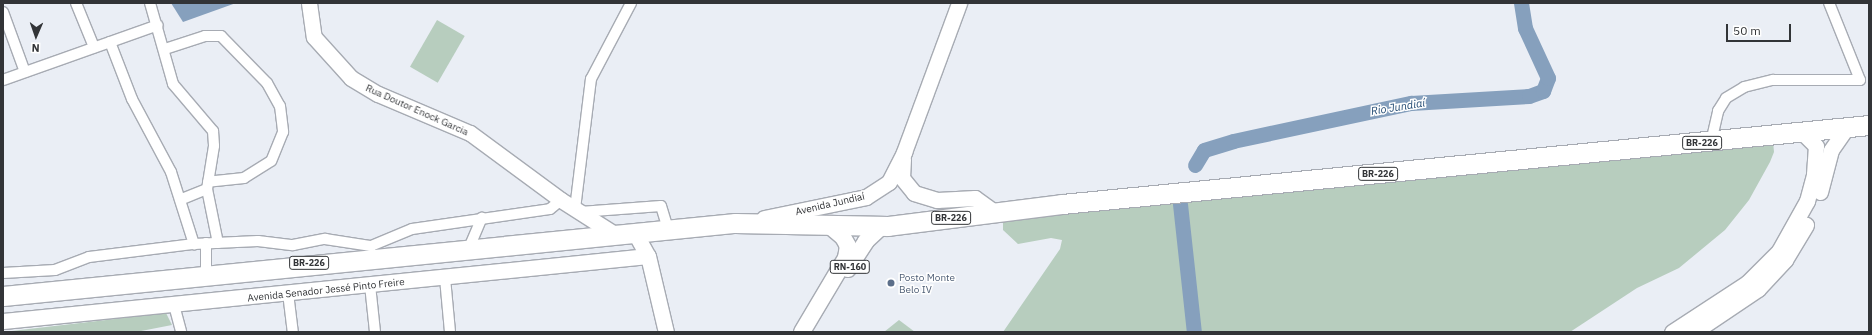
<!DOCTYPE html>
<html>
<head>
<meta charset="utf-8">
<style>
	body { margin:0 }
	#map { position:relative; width:1872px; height:335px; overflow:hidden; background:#eaeef5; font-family:"IBM Plex Sans",sans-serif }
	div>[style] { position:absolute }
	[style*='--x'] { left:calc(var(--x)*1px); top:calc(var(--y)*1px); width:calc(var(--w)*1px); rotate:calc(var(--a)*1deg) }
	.green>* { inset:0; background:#b7cdbe; transform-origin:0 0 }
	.water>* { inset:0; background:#86a0bd }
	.river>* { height:15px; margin:-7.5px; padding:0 7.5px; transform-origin:7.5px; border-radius:7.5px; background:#86a0bd }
	.roads { filter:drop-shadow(1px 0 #a7abb3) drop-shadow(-1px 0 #a7abb3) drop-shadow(0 1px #a7abb3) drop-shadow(0 -1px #a7abb3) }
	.street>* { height:10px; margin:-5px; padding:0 5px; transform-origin:5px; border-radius:5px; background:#fff }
	.secondary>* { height:15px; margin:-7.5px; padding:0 7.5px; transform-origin:7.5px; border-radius:7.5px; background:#fff }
	.primary>* { height:16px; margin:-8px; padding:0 8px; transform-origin:8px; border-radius:8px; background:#fff }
	.highway>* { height:19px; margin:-9.5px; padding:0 9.5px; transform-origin:9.5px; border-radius:9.5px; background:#fff }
	.dots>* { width:11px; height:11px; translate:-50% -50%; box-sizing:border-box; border:2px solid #fff; border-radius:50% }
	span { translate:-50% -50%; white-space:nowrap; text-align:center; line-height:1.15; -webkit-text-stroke:3px #fff; paint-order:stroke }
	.shield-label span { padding:1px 3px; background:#fff; border:1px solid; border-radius:3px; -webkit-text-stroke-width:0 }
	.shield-label { font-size:9px; color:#323437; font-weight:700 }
	.street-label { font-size:10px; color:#323437 }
	.service-label { font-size:10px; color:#4e5e75 }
	.left { translate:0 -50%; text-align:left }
	.water-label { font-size:11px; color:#244c74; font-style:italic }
	.frame { position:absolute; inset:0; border:4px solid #323437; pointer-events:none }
	.north { position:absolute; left:16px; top:16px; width:40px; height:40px; -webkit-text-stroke:3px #fff; paint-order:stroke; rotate:182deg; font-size:11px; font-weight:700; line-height:16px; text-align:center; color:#323437 }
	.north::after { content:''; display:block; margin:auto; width:14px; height:18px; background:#323437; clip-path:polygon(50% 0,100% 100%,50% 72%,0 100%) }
	.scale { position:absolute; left:1726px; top:24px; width:65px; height:18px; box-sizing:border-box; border:2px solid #323437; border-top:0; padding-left:5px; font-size:12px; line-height:14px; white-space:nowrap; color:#323437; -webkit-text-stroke:3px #fff; paint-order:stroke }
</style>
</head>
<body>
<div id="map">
	<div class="green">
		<i style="left:437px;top:20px;width:32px;height:54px;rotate:30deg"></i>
		<i style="clip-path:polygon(1772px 130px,1774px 152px,1770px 162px,1749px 200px,1725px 230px,1679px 268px,1637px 288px,1570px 332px,1003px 332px,1060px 249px,1062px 240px,1051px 238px,1018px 244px,1003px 230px,1003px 220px)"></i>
		<i style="clip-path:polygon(166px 313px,172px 325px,136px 332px,3px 332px)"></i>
		<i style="clip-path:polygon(899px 320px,915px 332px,884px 332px)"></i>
	</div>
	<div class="water">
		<i style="clip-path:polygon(171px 3px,236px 3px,183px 22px)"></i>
	</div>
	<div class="river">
		<i style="--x:1195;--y:165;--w:17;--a:-59"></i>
		<i style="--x:1204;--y:150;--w:30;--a:-17"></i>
		<i style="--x:1233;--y:141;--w:182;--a:-12.1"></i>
		<i style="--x:1411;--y:103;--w:118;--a:-3.4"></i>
		<i style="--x:1529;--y:96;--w:15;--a:-20"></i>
		<i style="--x:1543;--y:91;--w:14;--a:-69"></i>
		<i style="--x:1548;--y:78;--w:55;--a:-114.7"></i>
		<i style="--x:1525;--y:28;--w:25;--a:-99"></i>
		<i style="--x:1180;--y:204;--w:129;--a:83.8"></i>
	</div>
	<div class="roads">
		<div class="street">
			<i style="--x:76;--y:3;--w:48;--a:67.8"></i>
			<i style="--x:150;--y:3;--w:84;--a:74.1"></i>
			<i style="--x:173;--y:84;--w:62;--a:49.6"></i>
			<i style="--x:213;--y:131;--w:15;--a:86"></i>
			<i style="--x:214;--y:146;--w:44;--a:99.2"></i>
			<i style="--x:207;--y:189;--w:55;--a:78.5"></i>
			<i style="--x:3;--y:12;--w:64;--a:69.9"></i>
			<i style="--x:110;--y:42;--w:61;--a:68.9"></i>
			<i style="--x:132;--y:99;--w:83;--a:61.9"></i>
			<i style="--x:171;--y:172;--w:76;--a:72.3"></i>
			<i style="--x:165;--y:49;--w:42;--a:-18"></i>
			<i style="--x:205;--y:36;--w:16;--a:0"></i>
			<i style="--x:221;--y:36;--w:66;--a:45.6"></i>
			<i style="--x:267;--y:83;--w:26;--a:61"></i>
			<i style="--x:280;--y:106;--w:26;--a:83"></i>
			<i style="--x:283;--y:132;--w:31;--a:112"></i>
			<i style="--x:271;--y:161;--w:32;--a:148"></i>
			<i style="--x:244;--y:178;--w:36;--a:174"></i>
			<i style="--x:3;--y:80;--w:164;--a:-19.5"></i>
			<i style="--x:1711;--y:142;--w:32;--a:-77"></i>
			<i style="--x:1718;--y:111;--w:15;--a:-58"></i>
			<i style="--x:1726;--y:98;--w:21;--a:-31"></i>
			<i style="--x:1744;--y:87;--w:30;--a:-14"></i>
			<i style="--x:1773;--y:80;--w:87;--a:0"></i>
			<i style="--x:1860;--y:80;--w:83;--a:-111.9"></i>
			<i style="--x:182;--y:199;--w:27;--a:-22"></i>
			<i style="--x:575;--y:209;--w:131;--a:-83"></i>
			<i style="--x:591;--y:79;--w:86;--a:-62.2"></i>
			<i style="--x:580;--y:212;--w:81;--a:-4.2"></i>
			<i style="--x:661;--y:206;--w:24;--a:73"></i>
			<i style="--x:206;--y:243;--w:31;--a:90"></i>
			<i style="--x:469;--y:248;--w:33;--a:-67"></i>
			<i style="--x:3;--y:273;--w:52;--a:-3.3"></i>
			<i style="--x:55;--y:270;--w:36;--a:-21"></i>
			<i style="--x:89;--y:257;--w:106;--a:-7.1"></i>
			<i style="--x:194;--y:244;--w:64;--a:-2.7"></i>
			<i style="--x:258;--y:241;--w:35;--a:7"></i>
			<i style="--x:293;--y:245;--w:33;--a:-11"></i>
			<i style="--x:325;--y:239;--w:47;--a:8.7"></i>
			<i style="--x:371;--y:246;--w:44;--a:-22.5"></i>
			<i style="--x:412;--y:229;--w:139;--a:-8.2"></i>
			<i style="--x:550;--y:209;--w:14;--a:-39"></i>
			<i style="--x:445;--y:278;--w:54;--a:84.7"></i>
			<i style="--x:370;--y:285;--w:47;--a:83.9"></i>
			<i style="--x:288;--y:293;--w:39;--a:83"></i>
			<i style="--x:174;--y:305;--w:28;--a:75"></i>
		</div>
		<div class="secondary">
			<i style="--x:309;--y:3;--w:34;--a:82"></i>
			<i style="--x:314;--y:37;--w:55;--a:47.9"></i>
			<i style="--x:351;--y:78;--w:31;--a:31"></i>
			<i style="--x:378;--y:94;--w:100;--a:23"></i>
			<i style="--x:470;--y:133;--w:113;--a:36.4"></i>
			<i style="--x:561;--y:200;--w:65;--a:32.5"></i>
			<i style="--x:903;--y:159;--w:19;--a:93"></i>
			<i style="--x:902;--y:178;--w:19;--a:51"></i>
			<i style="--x:914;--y:193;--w:24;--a:17"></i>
			<i style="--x:937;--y:200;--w:38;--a:-3"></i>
			<i style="--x:975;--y:198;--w:24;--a:36"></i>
			<i style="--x:1820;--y:192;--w:43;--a:-75.3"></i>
			<i style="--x:1831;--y:150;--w:28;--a:-55"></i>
			<i style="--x:764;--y:218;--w:104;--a:-11.6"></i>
			<i style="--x:866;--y:197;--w:27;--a:-33"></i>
			<i style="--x:889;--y:182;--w:34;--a:-63"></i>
			<i style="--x:904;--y:152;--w:159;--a:-69.7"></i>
			<i style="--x:635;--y:233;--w:26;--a:61"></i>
			<i style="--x:648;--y:256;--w:78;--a:76.7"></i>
			<i style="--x:3;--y:321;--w:648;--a:-5.75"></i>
			<i style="--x:1672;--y:332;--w:90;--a:-33.2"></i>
			<i style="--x:1747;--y:283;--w:45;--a:-45"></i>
			<i style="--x:1779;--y:251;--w:57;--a:-60.8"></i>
			<i style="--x:1807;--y:201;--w:28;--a:-75"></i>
			<i style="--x:1814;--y:174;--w:28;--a:-86"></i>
			<i style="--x:1816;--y:146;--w:20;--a:-135"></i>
			<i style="--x:1694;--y:332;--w:77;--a:-33.9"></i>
			<i style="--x:1758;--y:289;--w:40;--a:-47"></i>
			<i style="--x:1785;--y:260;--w:41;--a:-59"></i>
		</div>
		<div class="primary">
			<i style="--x:848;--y:269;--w:33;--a:-57"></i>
			<i style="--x:866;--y:241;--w:21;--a:-43"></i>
			<i style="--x:802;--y:332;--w:86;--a:-59.3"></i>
			<i style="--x:846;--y:258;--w:12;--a:-81"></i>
			<i style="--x:848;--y:246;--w:10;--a:-119"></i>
			<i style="--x:843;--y:237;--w:17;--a:-140"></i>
		</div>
		<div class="highway">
			<i style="--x:3;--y:296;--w:736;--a:-5.7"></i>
			<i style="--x:735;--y:223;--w:153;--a:1.1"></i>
			<i style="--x:888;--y:226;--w:175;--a:-7.2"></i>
			<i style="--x:1062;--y:204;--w:811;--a:-5.59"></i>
		</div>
	</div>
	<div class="dots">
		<i style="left:891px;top:283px;background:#5c6f8a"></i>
	</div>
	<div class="shield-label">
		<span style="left:1702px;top:143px">BR-226</span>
		<span style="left:1378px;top:174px">BR-226</span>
		<span style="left:951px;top:218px">BR-226</span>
		<span style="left:309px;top:263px">BR-226</span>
		<span style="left:850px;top:267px">RN-160</span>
	</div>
	<div class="street-label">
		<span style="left:417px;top:110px;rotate:24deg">Rua Doutor Enock Garcia</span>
		<span style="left:830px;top:204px;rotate:-13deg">Avenida Jundiaí</span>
		<span style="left:326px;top:290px;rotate:-6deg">Avenida Senador Jessé Pinto Freire</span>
	</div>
	<div class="service-label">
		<span class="left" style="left:899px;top:283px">Posto Monte<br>Belo IV</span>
	</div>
	<div class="water-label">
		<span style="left:1398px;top:107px;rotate:-9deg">Rio Jundiaí</span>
	</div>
	<div class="frame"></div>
	<div class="north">N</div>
	<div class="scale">50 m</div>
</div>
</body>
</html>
